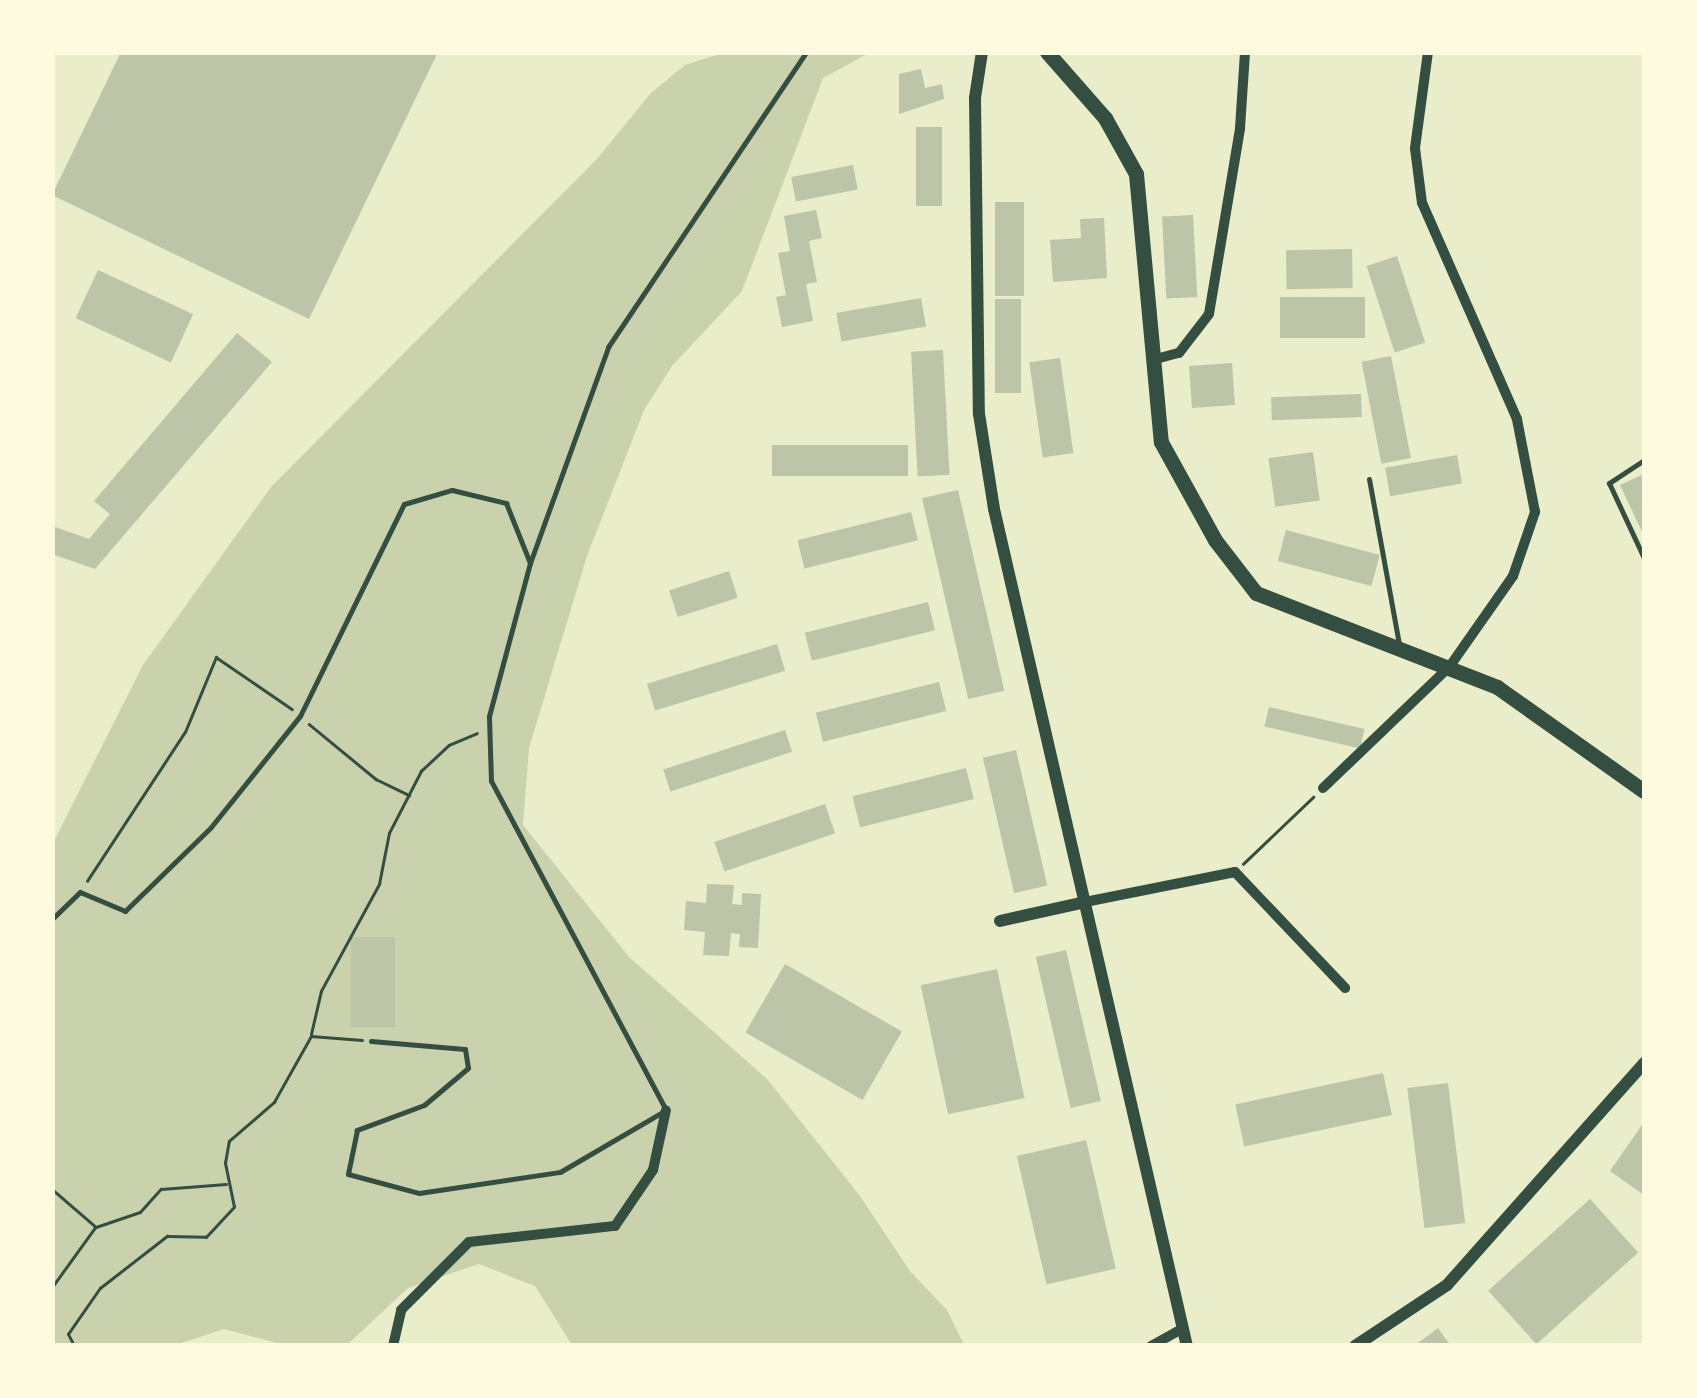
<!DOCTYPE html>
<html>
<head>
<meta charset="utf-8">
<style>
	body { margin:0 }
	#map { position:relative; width:1697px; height:1398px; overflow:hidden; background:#e9edc9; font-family:"Noto Serif",serif }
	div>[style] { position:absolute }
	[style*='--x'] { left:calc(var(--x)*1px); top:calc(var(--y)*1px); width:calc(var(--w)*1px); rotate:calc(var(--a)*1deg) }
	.green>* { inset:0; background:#cad2ad }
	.building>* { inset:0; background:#bcc5a7; transform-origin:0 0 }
	.path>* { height:2.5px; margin:-1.25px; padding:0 1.25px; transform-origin:1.25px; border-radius:1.25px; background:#344e41 }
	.service>* { height:5px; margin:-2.5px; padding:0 2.5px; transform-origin:2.5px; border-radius:2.5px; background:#344e41 }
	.minor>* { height:10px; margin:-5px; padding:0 5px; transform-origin:5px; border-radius:5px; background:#344e41 }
	.tertiary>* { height:12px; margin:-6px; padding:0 6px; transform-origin:6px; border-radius:6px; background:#344e41 }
	.primary>* { height:15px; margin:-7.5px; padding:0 7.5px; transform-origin:7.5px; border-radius:7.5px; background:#344e41 }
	span { translate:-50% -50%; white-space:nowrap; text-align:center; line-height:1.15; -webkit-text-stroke:9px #fefae0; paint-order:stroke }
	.frame { position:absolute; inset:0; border:55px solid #fefae0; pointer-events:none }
</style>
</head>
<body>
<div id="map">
	<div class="green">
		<i style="clip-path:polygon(723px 53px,869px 53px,823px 78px,742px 291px,672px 366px,644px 410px,587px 556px,529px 748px,523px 825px,629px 957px,767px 1079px,860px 1196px,910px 1271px,947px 1310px,964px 1345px,572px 1345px,535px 1286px,479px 1264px,408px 1288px,347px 1345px,285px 1345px,224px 1329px,175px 1345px,53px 1345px,52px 845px,143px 665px,271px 487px,596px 160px,651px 93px,685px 65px)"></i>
	</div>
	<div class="building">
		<i style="clip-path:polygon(121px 52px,438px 52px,309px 319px,52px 195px)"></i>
		<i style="clip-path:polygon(921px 69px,925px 88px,942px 84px,944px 99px,899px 114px,899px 74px)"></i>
		<i style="left:916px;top:127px;width:26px;height:79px"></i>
		<i style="left:853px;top:165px;width:25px;height:63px;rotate:79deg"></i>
		<i style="left:995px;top:202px;width:29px;height:94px"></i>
		<i style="clip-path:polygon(816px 210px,822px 238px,809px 241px,817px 282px,806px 284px,813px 321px,782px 327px,776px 297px,786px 295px,778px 253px,790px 251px,784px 216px)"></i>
		<i style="left:1193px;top:215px;width:82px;height:31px;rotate:87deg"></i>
		<i style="clip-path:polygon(1104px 218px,1107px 278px,1053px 282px,1050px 240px,1081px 238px,1080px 219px)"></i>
		<i style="left:1352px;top:249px;width:39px;height:66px;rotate:89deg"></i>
		<i style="left:1397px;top:256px;width:91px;height:32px;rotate:72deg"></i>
		<i style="left:98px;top:270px;width:105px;height:53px;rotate:25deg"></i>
		<i style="left:1365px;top:297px;width:41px;height:85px;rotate:90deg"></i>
		<i style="left:921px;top:298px;width:29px;height:86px;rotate:80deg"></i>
		<i style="left:995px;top:299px;width:26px;height:94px"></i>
		<i style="clip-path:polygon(237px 333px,272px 362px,95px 569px,52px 554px,52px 526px,89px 539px,110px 514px,94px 501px)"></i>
		<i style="left:943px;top:350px;width:125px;height:32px;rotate:87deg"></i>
		<i style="left:1391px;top:356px;width:104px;height:30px;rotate:79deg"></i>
		<i style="left:1060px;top:358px;width:96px;height:31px;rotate:82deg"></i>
		<i style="left:1232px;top:363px;width:42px;height:43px;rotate:86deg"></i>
		<i style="left:1361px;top:394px;width:23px;height:90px;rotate:88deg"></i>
		<i style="left:772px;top:445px;width:136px;height:31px"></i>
		<i style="left:1313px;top:452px;width:49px;height:45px;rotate:82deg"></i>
		<i style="left:1457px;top:455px;width:29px;height:73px;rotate:80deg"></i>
		<i style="clip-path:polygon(1644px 474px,1644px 536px,1620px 485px)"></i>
		<i style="left:958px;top:490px;width:206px;height:37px;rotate:77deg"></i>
		<i style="left:911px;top:512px;width:29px;height:117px;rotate:76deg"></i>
		<i style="left:1286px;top:530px;width:97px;height:32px;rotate:15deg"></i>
		<i style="left:729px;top:571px;width:28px;height:63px;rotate:72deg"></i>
		<i style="left:928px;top:602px;width:29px;height:127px;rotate:76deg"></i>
		<i style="left:777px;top:644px;width:28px;height:136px;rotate:73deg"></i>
		<i style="left:939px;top:682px;width:30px;height:127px;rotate:76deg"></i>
		<i style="left:1269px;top:707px;width:98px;height:20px;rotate:13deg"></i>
		<i style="left:785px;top:730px;width:23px;height:128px;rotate:72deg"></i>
		<i style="left:1016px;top:750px;width:139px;height:34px;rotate:77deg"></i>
		<i style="left:966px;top:768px;width:32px;height:117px;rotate:76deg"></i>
		<i style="left:825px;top:804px;width:31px;height:117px;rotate:71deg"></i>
		<i style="clip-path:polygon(707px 884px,734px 885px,732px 904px,742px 905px,742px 893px,761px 894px,758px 948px,739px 947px,740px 934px,731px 933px,729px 956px,703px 955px,705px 932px,684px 930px,686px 901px,706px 903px)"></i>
		<i style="left:351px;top:937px;width:44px;height:90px"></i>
		<i style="left:1066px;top:950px;width:155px;height:31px;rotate:77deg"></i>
		<i style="left:785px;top:964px;width:135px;height:79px;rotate:30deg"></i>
		<i style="left:997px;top:969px;width:132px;height:78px;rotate:78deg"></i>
		<i style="left:1383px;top:1073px;width:43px;height:151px;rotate:78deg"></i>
		<i style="left:1448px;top:1083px;width:141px;height:41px;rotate:83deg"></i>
		<i style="clip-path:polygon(1644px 1122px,1644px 1195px,1610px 1171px)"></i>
		<i style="left:1086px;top:1140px;width:132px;height:71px;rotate:77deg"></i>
		<i style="left:1590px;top:1199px;width:72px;height:137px;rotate:48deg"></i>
		<i style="clip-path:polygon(1438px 1328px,1451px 1346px,1414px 1346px)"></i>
	</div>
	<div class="path">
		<i style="--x:309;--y:724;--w:87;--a:39.4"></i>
		<i style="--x:376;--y:779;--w:37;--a:26"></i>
		<i style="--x:1243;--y:864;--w:97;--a:-43.7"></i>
		<i style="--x:87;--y:881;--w:178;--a:-56.7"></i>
		<i style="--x:185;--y:732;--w:81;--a:-67.5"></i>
		<i style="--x:216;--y:657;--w:92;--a:34.4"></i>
		<i style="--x:311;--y:1034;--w:44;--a:-76.9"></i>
		<i style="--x:321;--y:991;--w:122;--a:-61.5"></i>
		<i style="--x:379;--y:884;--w:52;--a:-78.9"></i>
		<i style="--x:389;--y:833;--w:70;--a:-62.7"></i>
		<i style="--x:421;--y:771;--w:38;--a:-43"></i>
		<i style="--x:449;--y:745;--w:30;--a:-23"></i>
		<i style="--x:52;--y:1189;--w:58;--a:40.8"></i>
		<i style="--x:96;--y:1227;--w:75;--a:125.8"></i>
		<i style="--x:96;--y:1227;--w:46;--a:-18.8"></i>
		<i style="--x:140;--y:1212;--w:31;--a:-48"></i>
		<i style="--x:161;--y:1189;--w:65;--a:-4.4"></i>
		<i style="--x:74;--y:1346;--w:13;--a:-117"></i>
		<i style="--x:68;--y:1334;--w:56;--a:-55.2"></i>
		<i style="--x:100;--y:1288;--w:85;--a:-37.8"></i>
		<i style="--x:167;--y:1236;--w:39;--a:1"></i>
		<i style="--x:206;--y:1237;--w:41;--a:-47"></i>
		<i style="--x:234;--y:1207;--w:45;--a:-101.6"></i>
		<i style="--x:225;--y:1163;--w:22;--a:-80"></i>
		<i style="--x:229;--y:1141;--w:60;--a:-40.9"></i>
		<i style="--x:274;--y:1102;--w:76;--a:-60.7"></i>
		<i style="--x:311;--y:1036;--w:51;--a:4.5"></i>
	</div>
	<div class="service">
		<i style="--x:1644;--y:460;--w:42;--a:146.7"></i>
		<i style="--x:1609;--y:483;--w:83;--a:65"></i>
		<i style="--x:1369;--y:479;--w:168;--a:79.7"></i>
		<i style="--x:52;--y:919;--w:39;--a:-44"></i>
		<i style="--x:80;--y:892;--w:49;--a:22.9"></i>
		<i style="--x:125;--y:911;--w:120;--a:-44.3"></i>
		<i style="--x:211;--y:827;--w:142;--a:-51.3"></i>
		<i style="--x:300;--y:716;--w:236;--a:-63.9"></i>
		<i style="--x:404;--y:504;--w:50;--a:-16.3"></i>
		<i style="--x:452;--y:490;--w:56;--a:13.5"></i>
		<i style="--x:506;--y:503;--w:65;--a:68.2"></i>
		<i style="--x:530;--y:563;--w:230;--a:-70.1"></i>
		<i style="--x:608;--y:347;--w:355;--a:-56.1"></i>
		<i style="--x:371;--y:1041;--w:94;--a:4.9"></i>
		<i style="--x:465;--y:1049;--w:19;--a:81"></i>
		<i style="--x:468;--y:1068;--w:57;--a:139.9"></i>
		<i style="--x:424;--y:1105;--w:72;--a:159.5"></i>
		<i style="--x:357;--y:1130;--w:45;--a:101.6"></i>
		<i style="--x:348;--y:1174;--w:73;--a:15"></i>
		<i style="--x:419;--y:1193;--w:143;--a:-8.5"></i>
		<i style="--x:560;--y:1172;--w:123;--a:-30.3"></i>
		<i style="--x:666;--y:1110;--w:373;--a:-118"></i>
		<i style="--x:491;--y:781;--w:65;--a:-91.8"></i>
		<i style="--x:489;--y:716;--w:158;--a:-75"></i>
	</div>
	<div class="minor">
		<i style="--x:1152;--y:360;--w:28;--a:-15"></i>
		<i style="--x:1179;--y:353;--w:49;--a:-52.4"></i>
		<i style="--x:1209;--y:314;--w:189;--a:-80.5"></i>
		<i style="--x:1240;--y:128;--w:76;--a:-86.2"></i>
		<i style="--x:1323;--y:788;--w:176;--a:-43.8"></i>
		<i style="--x:1450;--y:666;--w:110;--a:-55"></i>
		<i style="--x:1513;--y:576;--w:68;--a:-71"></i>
		<i style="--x:1535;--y:512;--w:95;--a:-101"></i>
		<i style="--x:1517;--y:419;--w:236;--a:-113.7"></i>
		<i style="--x:1422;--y:203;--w:55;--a:-97.3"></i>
		<i style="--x:1415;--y:148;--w:97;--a:-82.3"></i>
		<i style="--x:1085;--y:902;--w:153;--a:-11.3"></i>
		<i style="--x:1235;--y:872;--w:160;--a:46.5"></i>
		<i style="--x:393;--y:1346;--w:37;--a:-77"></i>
		<i style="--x:401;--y:1310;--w:96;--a:-45"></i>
		<i style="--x:469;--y:1242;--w:147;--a:-6.3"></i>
		<i style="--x:615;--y:1226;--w:68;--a:-55.8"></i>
		<i style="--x:653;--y:1170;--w:61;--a:-77.8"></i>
		<i style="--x:1151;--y:1346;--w:37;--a:-29"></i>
	</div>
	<div class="tertiary">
		<i style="--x:982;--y:52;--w:47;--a:98.7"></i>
		<i style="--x:975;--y:98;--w:316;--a:89.3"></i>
		<i style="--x:979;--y:414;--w:96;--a:81"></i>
		<i style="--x:994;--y:509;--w:859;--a:77.02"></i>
		<i style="--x:1000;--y:921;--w:87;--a:-12.6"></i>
		<i style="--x:1355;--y:1346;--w:110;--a:-33.5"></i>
		<i style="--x:1447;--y:1285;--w:297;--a:-48.4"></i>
	</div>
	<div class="primary">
		<i style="--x:1047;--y:52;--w:88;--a:48.7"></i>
		<i style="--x:1105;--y:118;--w:64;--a:61"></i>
		<i style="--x:1136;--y:174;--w:269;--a:84.7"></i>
		<i style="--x:1161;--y:442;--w:112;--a:61.1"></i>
		<i style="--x:1215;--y:540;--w:67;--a:52.3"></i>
		<i style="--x:1256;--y:593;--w:259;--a:21.3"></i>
		<i style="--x:1497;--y:687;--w:180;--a:35.3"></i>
	</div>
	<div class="frame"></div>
</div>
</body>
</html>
